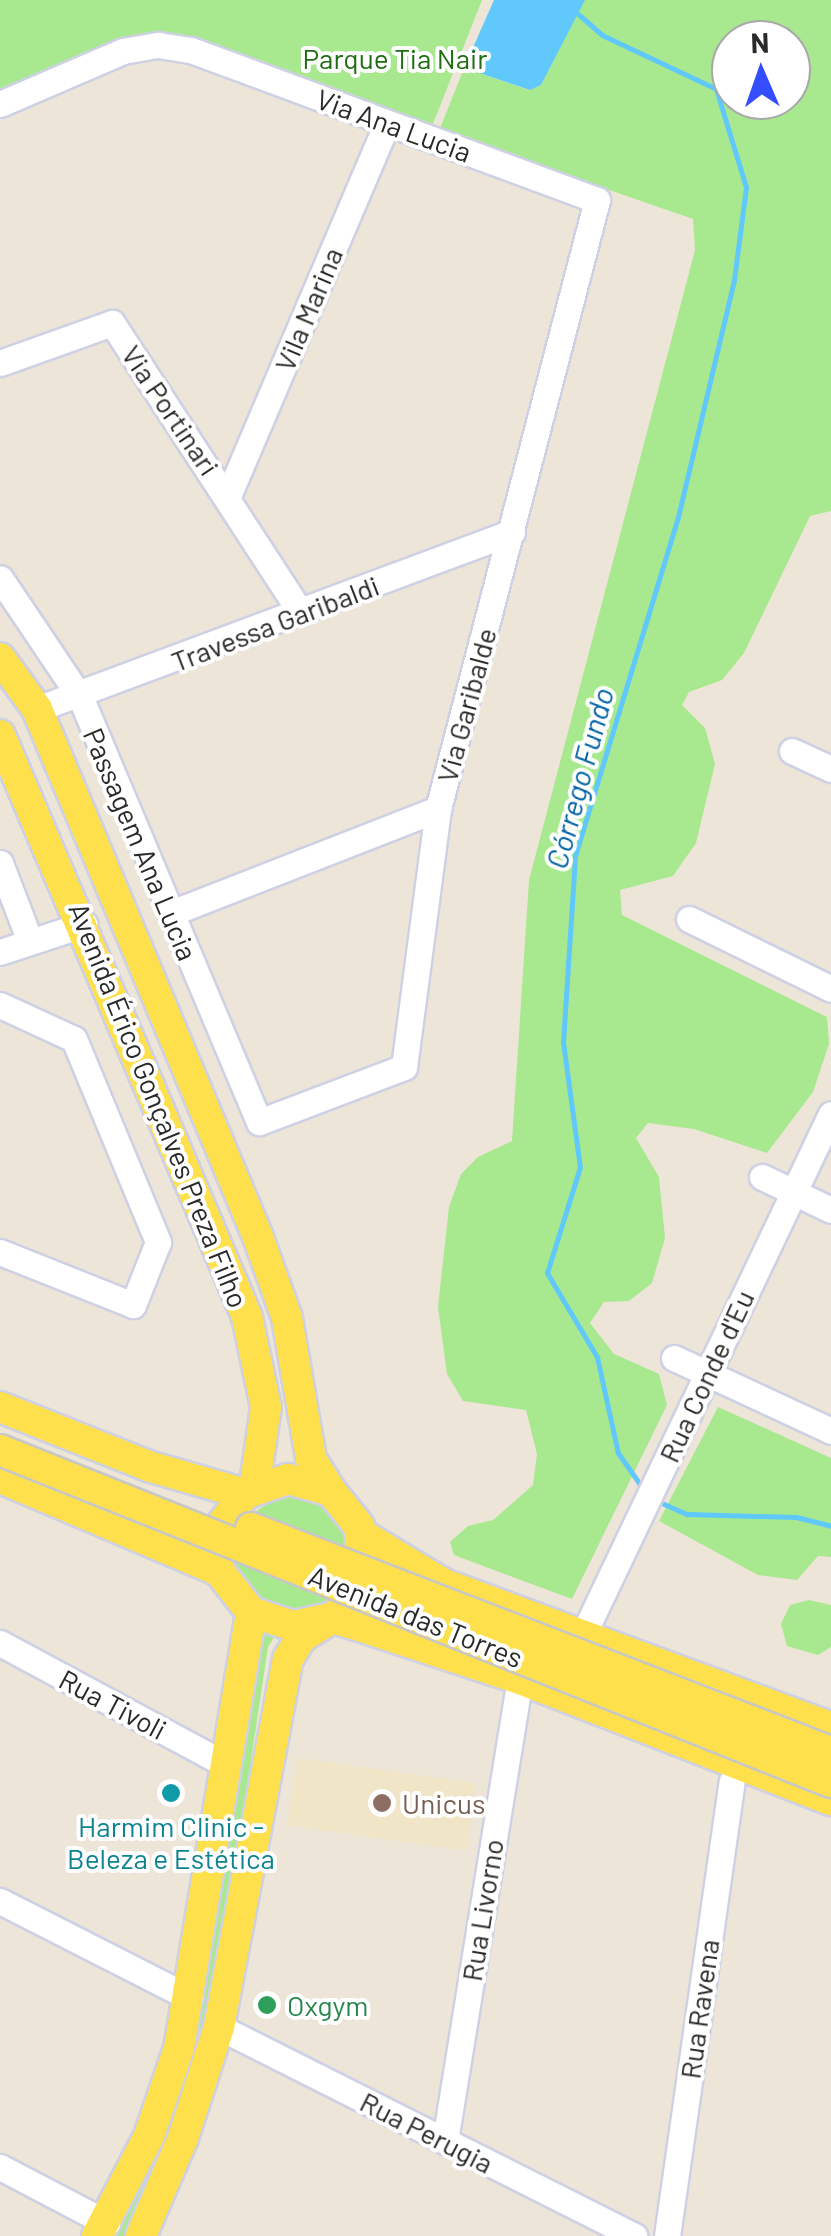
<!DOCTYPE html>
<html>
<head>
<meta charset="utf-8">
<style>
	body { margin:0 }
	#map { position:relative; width:831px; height:2236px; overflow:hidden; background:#ede5d8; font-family:Barlow,sans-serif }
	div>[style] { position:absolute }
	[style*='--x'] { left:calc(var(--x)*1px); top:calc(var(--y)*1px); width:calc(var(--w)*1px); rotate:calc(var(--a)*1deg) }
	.education>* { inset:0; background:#f0e5c6; transform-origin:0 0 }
	.green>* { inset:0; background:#a8e98f }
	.water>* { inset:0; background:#60c8fa }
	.stream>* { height:5px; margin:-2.5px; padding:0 2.5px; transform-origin:2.5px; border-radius:2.5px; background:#60c8fa }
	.roads { filter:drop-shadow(2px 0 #ced1e3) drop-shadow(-2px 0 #ced1e3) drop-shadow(0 2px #ced1e3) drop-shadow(0 -2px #ced1e3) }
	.minor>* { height:25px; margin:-12.5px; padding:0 12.5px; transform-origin:12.5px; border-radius:12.5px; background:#fff }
	.major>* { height:30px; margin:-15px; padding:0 15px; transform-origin:15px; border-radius:15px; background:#fedf4c }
	.bridges { filter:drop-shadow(2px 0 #c7c7c7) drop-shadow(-2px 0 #c7c7c7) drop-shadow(0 2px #c7c7c7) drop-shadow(0 -2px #c7c7c7) }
	.major-bridge>* { height:30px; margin:-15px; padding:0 15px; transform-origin:15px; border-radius:15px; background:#fedf4c }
	.dots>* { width:28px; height:28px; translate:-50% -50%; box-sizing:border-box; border:5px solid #fff; border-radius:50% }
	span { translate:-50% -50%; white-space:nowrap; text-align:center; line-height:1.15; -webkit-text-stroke:8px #fff; paint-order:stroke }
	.park-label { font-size:28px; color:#1f6c12 }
	.street-label { font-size:28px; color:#292929 }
	.education-label { font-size:28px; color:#785e54 }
	.left { translate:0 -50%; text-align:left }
	.culture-label { font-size:28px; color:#0d838f }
	.leisure-label { font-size:28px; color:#27864d }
	.water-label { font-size:30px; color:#0062a5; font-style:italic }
	.north { position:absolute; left:711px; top:20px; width:100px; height:100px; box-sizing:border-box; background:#fff; border:2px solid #a9a9a9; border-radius:50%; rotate:358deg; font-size:28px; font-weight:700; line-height:40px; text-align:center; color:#292929 }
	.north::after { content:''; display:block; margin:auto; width:35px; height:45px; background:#334dff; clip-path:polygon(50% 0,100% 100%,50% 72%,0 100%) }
</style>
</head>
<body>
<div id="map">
	<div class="education">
		<i style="left:297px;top:1758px;width:181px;height:68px;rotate:8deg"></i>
	</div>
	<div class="green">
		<i style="clip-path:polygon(0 0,482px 0,429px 134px,188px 45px,0 97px)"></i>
		<i style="clip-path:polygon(evenodd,584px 0,831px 0,831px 511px,810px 516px,744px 653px,722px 680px,689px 692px,682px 705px,705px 728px,715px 764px,696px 843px,673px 876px,620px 890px,622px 915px,827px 1017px,829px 1044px,813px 1092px,767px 1153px,694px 1129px,648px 1123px,636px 1138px,659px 1177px,665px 1238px,652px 1283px,629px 1301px,604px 1302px,590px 1323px,614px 1354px,659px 1374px,667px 1405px,572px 1599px,454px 1555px,450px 1542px,468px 1526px,493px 1520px,533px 1485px,537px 1454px,526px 1410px,463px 1401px,447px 1374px,438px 1307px,449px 1207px,461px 1174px,478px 1157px,512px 1141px,529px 880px,695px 250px,693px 219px,439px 131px,464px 68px,529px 90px,541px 85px,584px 0,731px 40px,791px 40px,791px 100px,731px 100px,731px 40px)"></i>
		<i style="clip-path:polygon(718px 1407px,831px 1458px,831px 1557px,818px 1556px,797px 1580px,758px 1575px,659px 1521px)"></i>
		<i style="clip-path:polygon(282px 1494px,318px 1496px,357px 1541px,336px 1602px,299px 1616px,264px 1608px,236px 1572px,233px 1554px,243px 1520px)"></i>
		<i style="clip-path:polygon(809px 1600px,831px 1605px,831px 1647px,818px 1655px,787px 1646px,781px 1624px,790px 1605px)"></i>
		<i style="clip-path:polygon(250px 1624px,276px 1634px,268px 1647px,219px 1973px,179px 2122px,126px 2236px,111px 2236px,153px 2144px)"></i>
	</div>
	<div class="water">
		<i style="clip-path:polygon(494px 0,585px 0,541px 85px,530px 90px,464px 68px)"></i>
	</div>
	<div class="stream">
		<i style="--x:578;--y:14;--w:32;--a:41"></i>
		<i style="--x:602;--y:35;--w:126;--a:25.3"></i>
		<i style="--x:716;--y:89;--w:102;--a:73"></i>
		<i style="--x:746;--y:187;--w:94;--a:97.4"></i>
		<i style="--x:734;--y:280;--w:244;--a:103.3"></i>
		<i style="--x:678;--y:517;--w:355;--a:106.9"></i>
		<i style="--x:575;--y:857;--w:185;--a:93.7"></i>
		<i style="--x:563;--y:1042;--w:126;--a:82.3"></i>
		<i style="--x:580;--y:1167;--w:111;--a:107.3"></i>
		<i style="--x:547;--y:1273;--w:98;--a:59.2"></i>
		<i style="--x:597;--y:1357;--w:98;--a:77.7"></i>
		<i style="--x:618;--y:1453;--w:45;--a:54.9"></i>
		<i style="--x:655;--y:1500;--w:35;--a:24"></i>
		<i style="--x:687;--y:1514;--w:109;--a:1.6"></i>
		<i style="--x:796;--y:1517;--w:36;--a:14"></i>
	</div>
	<div class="roads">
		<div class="minor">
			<i style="--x:0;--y:104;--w:134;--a:-23.3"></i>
			<i style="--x:123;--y:51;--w:36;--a:-10"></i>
			<i style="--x:158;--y:45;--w:33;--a:9"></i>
			<i style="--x:191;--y:50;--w:433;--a:20.3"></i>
			<i style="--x:597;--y:200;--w:629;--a:104.63"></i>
			<i style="--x:438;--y:809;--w:260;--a:97.5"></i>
			<i style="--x:404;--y:1067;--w:155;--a:159.2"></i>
			<i style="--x:259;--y:1122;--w:461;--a:-112.8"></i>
			<i style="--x:80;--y:697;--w:143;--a:-123.9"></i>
			<i style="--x:0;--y:363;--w:119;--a:-19.7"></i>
			<i style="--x:112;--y:323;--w:346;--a:56.9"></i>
			<i style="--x:228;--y:496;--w:405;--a:-66.9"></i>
			<i style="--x:37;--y:709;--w:507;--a:-20.44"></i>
			<i style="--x:792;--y:751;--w:43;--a:24.8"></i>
			<i style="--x:0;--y:863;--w:84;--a:69"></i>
			<i style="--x:171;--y:913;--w:287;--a:-21.3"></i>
			<i style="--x:689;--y:919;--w:158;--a:26.2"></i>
			<i style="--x:0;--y:952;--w:89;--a:-18.2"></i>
			<i style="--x:0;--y:1005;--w:81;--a:24.7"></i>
			<i style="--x:74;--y:1039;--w:220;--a:67.5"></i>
			<i style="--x:158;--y:1242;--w:68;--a:111.6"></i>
			<i style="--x:133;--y:1305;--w:143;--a:-158.3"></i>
			<i style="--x:762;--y:1177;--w:76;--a:25.6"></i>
			<i style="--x:674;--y:1358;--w:173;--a:24.9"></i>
			<i style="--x:582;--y:1637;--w:579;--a:-64.54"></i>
			<i style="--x:0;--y:1643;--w:258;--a:28.3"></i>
			<i style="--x:0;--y:1901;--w:213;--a:27"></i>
			<i style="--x:219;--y:2027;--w:465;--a:26.7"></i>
			<i style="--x:445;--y:2141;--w:468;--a:-80.8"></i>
			<i style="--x:0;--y:2167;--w:121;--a:27.6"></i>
			<i style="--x:667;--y:2236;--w:459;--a:-81.9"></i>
		</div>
		<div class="major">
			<i style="--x:0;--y:658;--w:63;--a:54"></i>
			<i style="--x:37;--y:709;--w:572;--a:67.29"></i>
			<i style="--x:258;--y:1237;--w:86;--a:70.3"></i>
			<i style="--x:287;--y:1318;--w:143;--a:80.3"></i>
			<i style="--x:311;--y:1459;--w:38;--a:58"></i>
			<i style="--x:0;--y:735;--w:632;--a:67"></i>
			<i style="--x:247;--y:1317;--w:92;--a:78.1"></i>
			<i style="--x:266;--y:1407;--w:84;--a:98.2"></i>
			<i style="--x:0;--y:1407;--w:159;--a:21.7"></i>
			<i style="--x:148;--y:1466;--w:101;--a:16.1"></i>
			<i style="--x:0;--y:1478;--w:238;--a:23"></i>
			<i style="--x:363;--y:1535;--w:95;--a:31.2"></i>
			<i style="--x:444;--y:1584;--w:413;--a:20.3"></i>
			<i style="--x:97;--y:2236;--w:113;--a:-62.5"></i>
			<i style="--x:149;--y:2136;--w:93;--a:-71.2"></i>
			<i style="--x:179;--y:2048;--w:442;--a:-80.6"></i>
			<i style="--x:141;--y:2236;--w:107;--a:-66.8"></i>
			<i style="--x:183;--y:2138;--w:117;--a:-72"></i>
			<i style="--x:219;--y:2027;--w:374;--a:-79.4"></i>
			<i style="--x:288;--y:1659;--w:26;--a:-58"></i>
			<i style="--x:302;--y:1637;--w:36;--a:-32"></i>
			<i style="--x:332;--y:1618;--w:20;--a:-41"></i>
			<i style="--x:347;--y:1605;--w:37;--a:-63"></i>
			<i style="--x:364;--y:1572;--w:46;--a:-96.2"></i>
			<i style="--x:359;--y:1526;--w:45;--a:-128.7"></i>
			<i style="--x:331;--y:1491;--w:45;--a:-164.4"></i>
			<i style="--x:288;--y:1479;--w:46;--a:160.8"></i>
			<i style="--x:245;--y:1494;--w:43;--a:127.4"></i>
			<i style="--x:219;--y:1528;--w:22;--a:100"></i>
			<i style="--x:215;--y:1550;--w:21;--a:79"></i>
			<i style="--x:219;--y:1571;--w:52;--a:52"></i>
			<i style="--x:251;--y:1612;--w:44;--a:18.4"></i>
			<i style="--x:293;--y:1626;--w:40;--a:-12"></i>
			<i style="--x:332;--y:1618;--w:22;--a:16"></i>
			<i style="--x:353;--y:1624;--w:176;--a:18.2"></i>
			<i style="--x:520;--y:1679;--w:334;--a:21.3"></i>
		</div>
	</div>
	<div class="bridges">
		<div class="major-bridge">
			<i style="--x:0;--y:1450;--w:895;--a:21.78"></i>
			<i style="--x:251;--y:1528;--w:622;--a:21.12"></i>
		</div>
	</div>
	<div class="dots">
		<i style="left:171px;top:1793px;background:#0f9aa8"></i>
		<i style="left:382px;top:1803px;background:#8d6e63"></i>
		<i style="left:267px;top:2005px;background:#2e9e5b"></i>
	</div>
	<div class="park-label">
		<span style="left:395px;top:58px">Parque Tia Nair</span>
	</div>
	<div class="street-label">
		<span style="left:394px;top:125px;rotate:20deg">Via Ana Lucia</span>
		<span style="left:308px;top:309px;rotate:-67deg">Vila Marina</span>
		<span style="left:171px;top:410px;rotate:56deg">Via Portinari</span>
		<span style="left:275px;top:623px;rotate:-21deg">Travessa Garibaldi</span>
		<span style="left:466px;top:705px;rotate:-75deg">Via Garibalde</span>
		<span style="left:141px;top:844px;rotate:67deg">Passagem Ana Lucia</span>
		<span style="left:159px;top:1105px;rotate:68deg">Avenida Érico Gonçalves Preza Filho</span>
		<span style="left:706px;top:1376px;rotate:-65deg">Rua Conde d'Eu</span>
		<span style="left:416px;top:1616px;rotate:22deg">Avenida das Torres</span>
		<span style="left:113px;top:1704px;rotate:28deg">Rua Tivoli</span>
		<span style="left:482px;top:1910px;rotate:-81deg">Rua Livorno</span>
		<span style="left:699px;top:2009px;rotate:-82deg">Rua Ravena</span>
		<span style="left:427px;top:2132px;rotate:27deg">Rua Perugia</span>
	</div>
	<div class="education-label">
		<span class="left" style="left:402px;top:1803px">Unicus</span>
	</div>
	<div class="culture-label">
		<span style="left:171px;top:1842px">Harmim Clinic -<br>Beleza e Estética</span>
	</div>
	<div class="leisure-label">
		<span class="left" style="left:287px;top:2005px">Oxgym</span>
	</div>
	<div class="water-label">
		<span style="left:579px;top:778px;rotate:-75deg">Córrego Fundo</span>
	</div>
	<div class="north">N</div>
</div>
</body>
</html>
